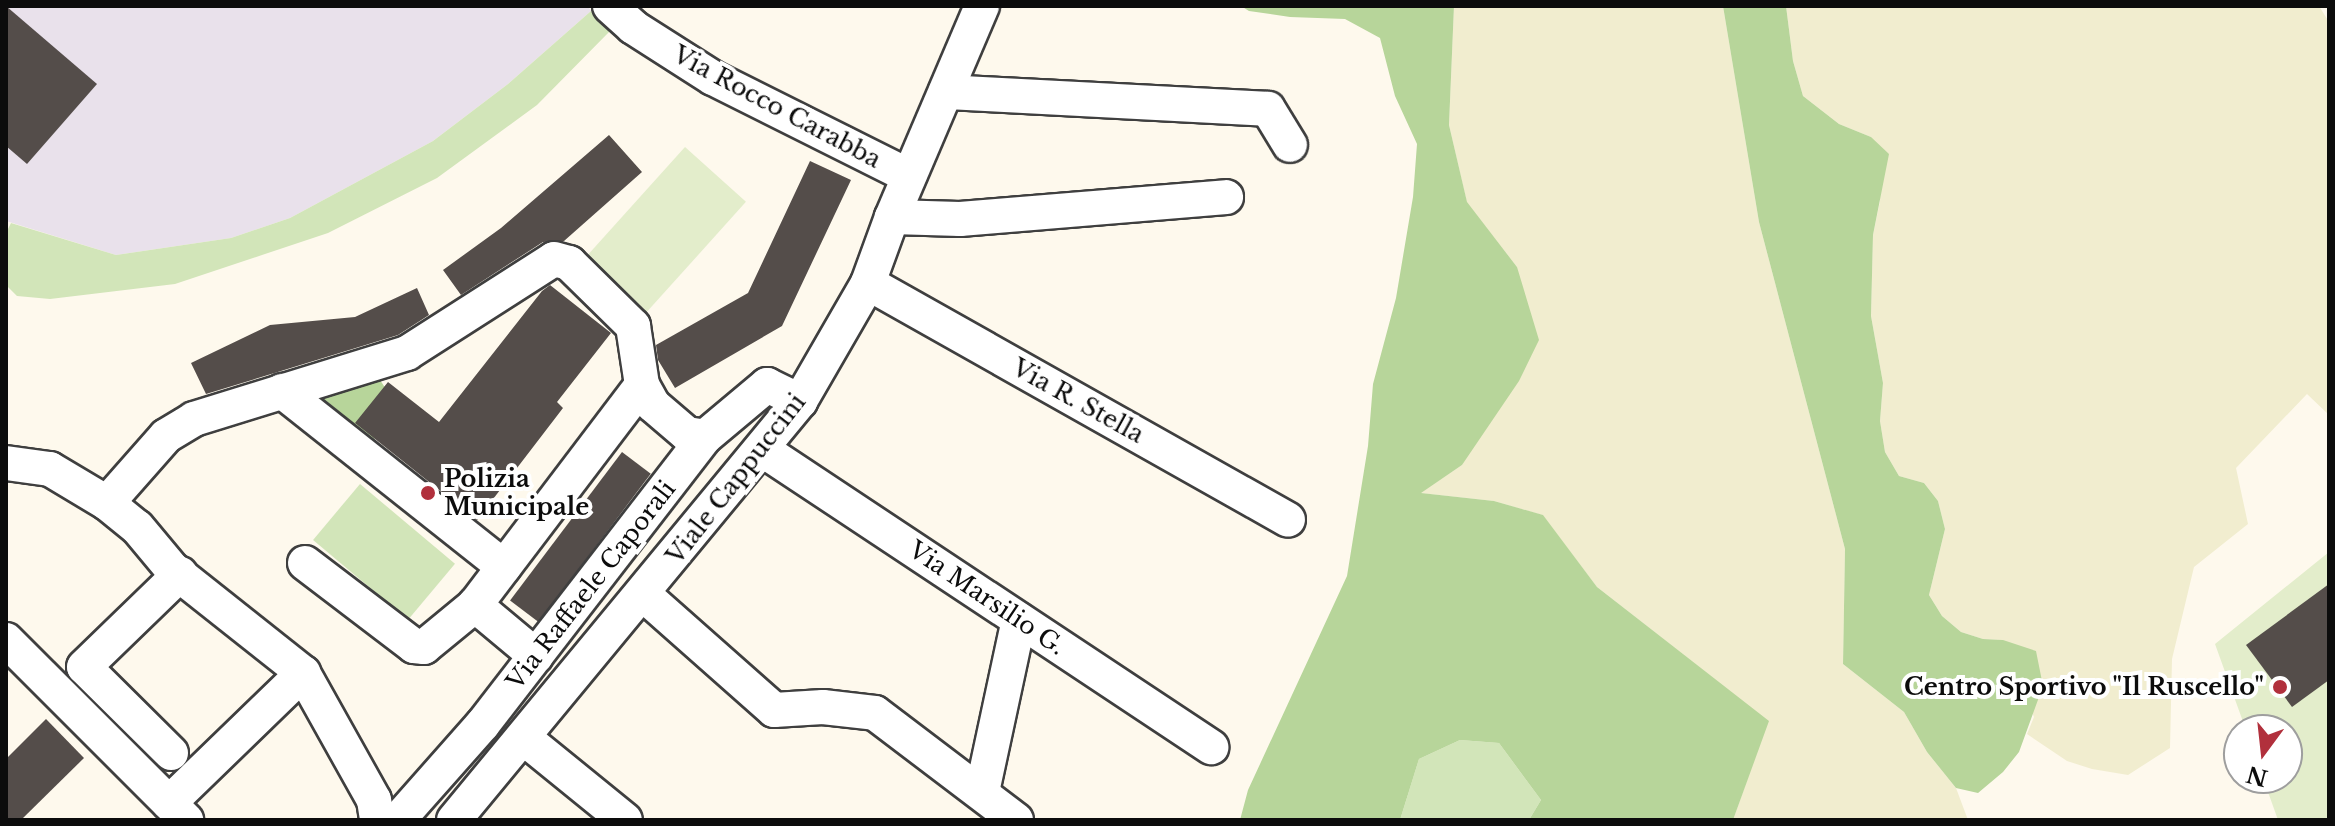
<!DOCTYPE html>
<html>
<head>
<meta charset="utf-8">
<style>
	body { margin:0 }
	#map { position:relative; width:2335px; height:826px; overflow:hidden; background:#fef9ed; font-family:"Libre Baskerville",serif }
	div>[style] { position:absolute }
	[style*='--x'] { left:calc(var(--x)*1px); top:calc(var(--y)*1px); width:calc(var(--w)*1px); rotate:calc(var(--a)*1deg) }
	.industrial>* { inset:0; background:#e9e1eb }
	.farmland>* { inset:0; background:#f1edcf }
	.green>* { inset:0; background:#d2e5b9; transform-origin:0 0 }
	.forest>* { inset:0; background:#b7d59a }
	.pitch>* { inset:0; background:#e3edcb; transform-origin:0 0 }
	.building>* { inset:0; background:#544d4a; transform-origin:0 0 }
	.roads { filter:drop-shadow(2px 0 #3f3f3f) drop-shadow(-2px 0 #3f3f3f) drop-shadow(0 2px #3f3f3f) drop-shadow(0 -2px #3f3f3f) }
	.minor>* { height:34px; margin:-17px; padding:0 17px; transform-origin:17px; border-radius:17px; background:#fff }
	.dots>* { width:22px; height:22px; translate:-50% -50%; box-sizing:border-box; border:4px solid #fff; border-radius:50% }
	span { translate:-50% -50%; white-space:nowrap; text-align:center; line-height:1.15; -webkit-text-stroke:8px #fff; paint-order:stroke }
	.street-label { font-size:24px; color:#0c0c0c }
	.poi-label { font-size:24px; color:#0c0c0c; font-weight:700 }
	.left { translate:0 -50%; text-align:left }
	.right { translate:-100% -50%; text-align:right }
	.frame { position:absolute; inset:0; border:8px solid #0c0c0c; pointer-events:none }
	.north { position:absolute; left:2223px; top:714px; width:80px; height:80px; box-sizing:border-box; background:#fff; border:2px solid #9e9e9e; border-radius:50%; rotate:195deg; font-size:22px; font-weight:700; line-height:32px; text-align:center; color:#0c0c0c }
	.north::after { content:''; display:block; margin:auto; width:28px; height:36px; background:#b1303c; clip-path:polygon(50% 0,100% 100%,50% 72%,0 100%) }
</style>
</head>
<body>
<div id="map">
	<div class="industrial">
		<i style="clip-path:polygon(6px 6px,588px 6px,591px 11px,508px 84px,433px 141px,290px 218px,231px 238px,116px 255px,6px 221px)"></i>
	</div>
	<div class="farmland">
		<i style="clip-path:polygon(1454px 6px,1723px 6px,1759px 222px,1845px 549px,1843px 664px,1904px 712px,1927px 752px,1956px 788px,1968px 820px,1733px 820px,1768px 721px,1597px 587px,1542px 515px,1494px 501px,1420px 493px,1462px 465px,1517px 267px,1467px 203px,1449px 125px)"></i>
		<i style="clip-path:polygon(1786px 6px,2319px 6px,2329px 22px,2329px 415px,2307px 394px,2236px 468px,2248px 524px,2194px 567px,2172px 659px,2170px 748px,2128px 775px,2092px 769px,2067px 761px,2027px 734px,2034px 717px,2003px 640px,1983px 639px,1961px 632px,1942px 616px,1929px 595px,1945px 529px,1938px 501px,1924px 483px,1899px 476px,1885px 452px,1880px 421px,1883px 383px,1871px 316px,1873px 235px,1880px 201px,1871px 137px,1839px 124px,1803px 96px,1793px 61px)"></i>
	</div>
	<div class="green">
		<i style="clip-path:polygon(591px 11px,612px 29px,537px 105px,437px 178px,328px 233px,175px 284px,50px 299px,17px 296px,6px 285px,6px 233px,11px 223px,116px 255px,231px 238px,290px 218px,433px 141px,508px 84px)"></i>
		<i style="left:360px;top:484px;width:124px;height:73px;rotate:40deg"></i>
		<i style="clip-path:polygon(1460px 740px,1499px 743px,1541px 800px,1529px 820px,1400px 820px,1419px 759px)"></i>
	</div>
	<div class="forest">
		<i style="clip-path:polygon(1241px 6px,1454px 6px,1449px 125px,1467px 202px,1517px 267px,1539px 340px,1519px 381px,1462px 465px,1421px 493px,1494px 501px,1543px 515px,1597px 587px,1769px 721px,1733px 820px,1529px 820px,1541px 800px,1499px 743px,1460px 740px,1419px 759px,1400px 820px,1240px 820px,1248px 790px,1347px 576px,1368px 446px,1373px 384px,1396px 298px,1413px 197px,1417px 144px,1395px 96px,1380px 38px,1345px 19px,1290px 17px,1249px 11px)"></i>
		<i style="clip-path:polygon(1723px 6px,1786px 6px,1793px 61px,1803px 96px,1839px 124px,1871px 137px,1889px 154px,1873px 235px,1871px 316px,1883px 383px,1880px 421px,1885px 452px,1899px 476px,1924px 483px,1938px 501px,1945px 529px,1929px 595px,1942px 616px,1961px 632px,1983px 639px,2003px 640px,2036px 651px,2043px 686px,2019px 752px,2003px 772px,1978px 793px,1956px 788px,1927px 752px,1904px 712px,1843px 664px,1845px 549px,1759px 222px)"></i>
		<i style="clip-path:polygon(378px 377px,386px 389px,381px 435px,359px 447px,319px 410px,321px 396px)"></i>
	</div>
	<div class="pitch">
		<i style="left:685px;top:147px;width:82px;height:151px;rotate:42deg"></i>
		<i style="clip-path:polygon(2329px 552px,2329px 820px,2278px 820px,2263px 778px,2287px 778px,2287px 730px,2246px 730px,2215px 644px)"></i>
	</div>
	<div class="building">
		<i style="clip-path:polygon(6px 6px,97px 84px,27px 164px,6px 146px)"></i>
		<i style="clip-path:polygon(609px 135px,642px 172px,564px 241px,543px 242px,461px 295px,443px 270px,501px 228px)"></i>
		<i style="clip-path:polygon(810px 161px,851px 180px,782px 326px,675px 388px,658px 360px,656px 345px,748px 293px)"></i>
		<i style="clip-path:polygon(550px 285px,611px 333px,557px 402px,563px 408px,477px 520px,355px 423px,388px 382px,439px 422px,542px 291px)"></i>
		<i style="clip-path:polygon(417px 288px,429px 315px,398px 335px,206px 394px,191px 363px,270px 325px,355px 317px)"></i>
		<i style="left:622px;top:452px;width:36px;height:186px;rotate:37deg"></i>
		<i style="clip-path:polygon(2329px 584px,2329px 680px,2292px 707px,2246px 645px)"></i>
		<i style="clip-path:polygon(46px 719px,84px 758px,21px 820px,6px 820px,6px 759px)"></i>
	</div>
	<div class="roads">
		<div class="minor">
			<i style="--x:610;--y:6;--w:31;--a:42"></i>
			<i style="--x:633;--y:27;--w:95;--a:32.5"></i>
			<i style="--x:713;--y:78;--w:219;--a:26.6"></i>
			<i style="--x:946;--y:92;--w:322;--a:3"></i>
			<i style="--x:1268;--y:109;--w:42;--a:58.6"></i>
			<i style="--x:892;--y:217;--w:68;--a:1.7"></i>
			<i style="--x:960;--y:219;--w:267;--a:-4.7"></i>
			<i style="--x:868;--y:283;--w:482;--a:29.4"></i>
			<i style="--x:282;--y:391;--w:283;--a:38.4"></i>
			<i style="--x:763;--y:450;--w:538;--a:33.54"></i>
			<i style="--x:6;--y:463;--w:44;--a:7.8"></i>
			<i style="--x:50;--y:469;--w:66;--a:30.8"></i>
			<i style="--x:107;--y:503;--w:38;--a:39"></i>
			<i style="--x:137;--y:527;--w:55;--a:50.2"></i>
			<i style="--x:172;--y:569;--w:167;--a:38.4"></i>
			<i style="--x:303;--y:673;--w:145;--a:60.8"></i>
			<i style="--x:374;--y:800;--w:20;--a:81"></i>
			<i style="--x:107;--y:503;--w:89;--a:-48.6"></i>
			<i style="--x:166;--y:436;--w:33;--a:-31"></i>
			<i style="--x:194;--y:419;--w:223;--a:-17.2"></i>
			<i style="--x:407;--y:353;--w:174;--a:-32.6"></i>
			<i style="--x:554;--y:259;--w:16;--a:15"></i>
			<i style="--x:569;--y:263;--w:90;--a:44.5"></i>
			<i style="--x:633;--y:326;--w:60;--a:81.3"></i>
			<i style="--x:642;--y:385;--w:23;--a:61"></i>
			<i style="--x:653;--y:405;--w:45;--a:40.5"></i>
			<i style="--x:687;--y:434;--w:18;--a:9"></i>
			<i style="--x:305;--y:563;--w:137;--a:37.3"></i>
			<i style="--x:414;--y:646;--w:10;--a:6"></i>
			<i style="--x:424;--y:647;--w:66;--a:-39.5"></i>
			<i style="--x:643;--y:594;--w:175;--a:41.5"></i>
			<i style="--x:774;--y:710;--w:49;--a:-3.5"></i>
			<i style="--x:823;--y:707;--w:52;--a:6.6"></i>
			<i style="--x:875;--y:713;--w:177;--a:37.2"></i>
			<i style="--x:6;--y:640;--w:255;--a:45"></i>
			<i style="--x:536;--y:656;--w:80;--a:-140.1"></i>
			<i style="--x:475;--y:605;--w:276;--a:-52.8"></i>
			<i style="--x:524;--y:738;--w:130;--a:39.1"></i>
			<i style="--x:171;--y:753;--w:122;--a:-135.3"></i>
			<i style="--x:84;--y:667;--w:134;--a:-44.1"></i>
			<i style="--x:982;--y:792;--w:176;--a:-77.9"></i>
			<i style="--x:169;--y:803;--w:187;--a:-44.1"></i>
			<i style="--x:398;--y:820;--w:128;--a:-48.5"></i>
			<i style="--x:483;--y:724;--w:363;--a:-52.3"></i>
			<i style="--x:705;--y:437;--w:81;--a:-40"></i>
			<i style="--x:767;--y:385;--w:37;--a:26"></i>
			<i style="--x:454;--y:820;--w:543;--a:-50.45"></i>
			<i style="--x:800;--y:401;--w:136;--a:-60"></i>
			<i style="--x:868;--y:283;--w:70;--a:-70"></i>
			<i style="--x:892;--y:217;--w:229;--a:-66.9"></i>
		</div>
	</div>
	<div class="dots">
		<i style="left:428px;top:493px;background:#b1303c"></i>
		<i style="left:2280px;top:687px;background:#b1303c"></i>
	</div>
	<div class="street-label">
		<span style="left:777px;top:107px;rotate:28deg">Via Rocco Carabba</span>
		<span style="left:1078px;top:401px;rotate:29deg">Via R. Stella</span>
		<span style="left:736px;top:479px;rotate:-52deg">Viale Cappuccini</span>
		<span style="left:591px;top:585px;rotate:-52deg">Via Raffaele Caporali</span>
		<span style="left:987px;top:598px;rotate:34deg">Via Marsilio G.</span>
	</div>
	<div class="poi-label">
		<span class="left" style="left:444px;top:493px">Polizia<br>Municipale</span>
		<span class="right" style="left:2264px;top:687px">Centro Sportivo "Il Ruscello"</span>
	</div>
	<div class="frame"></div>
	<div class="north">N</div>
</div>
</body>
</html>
